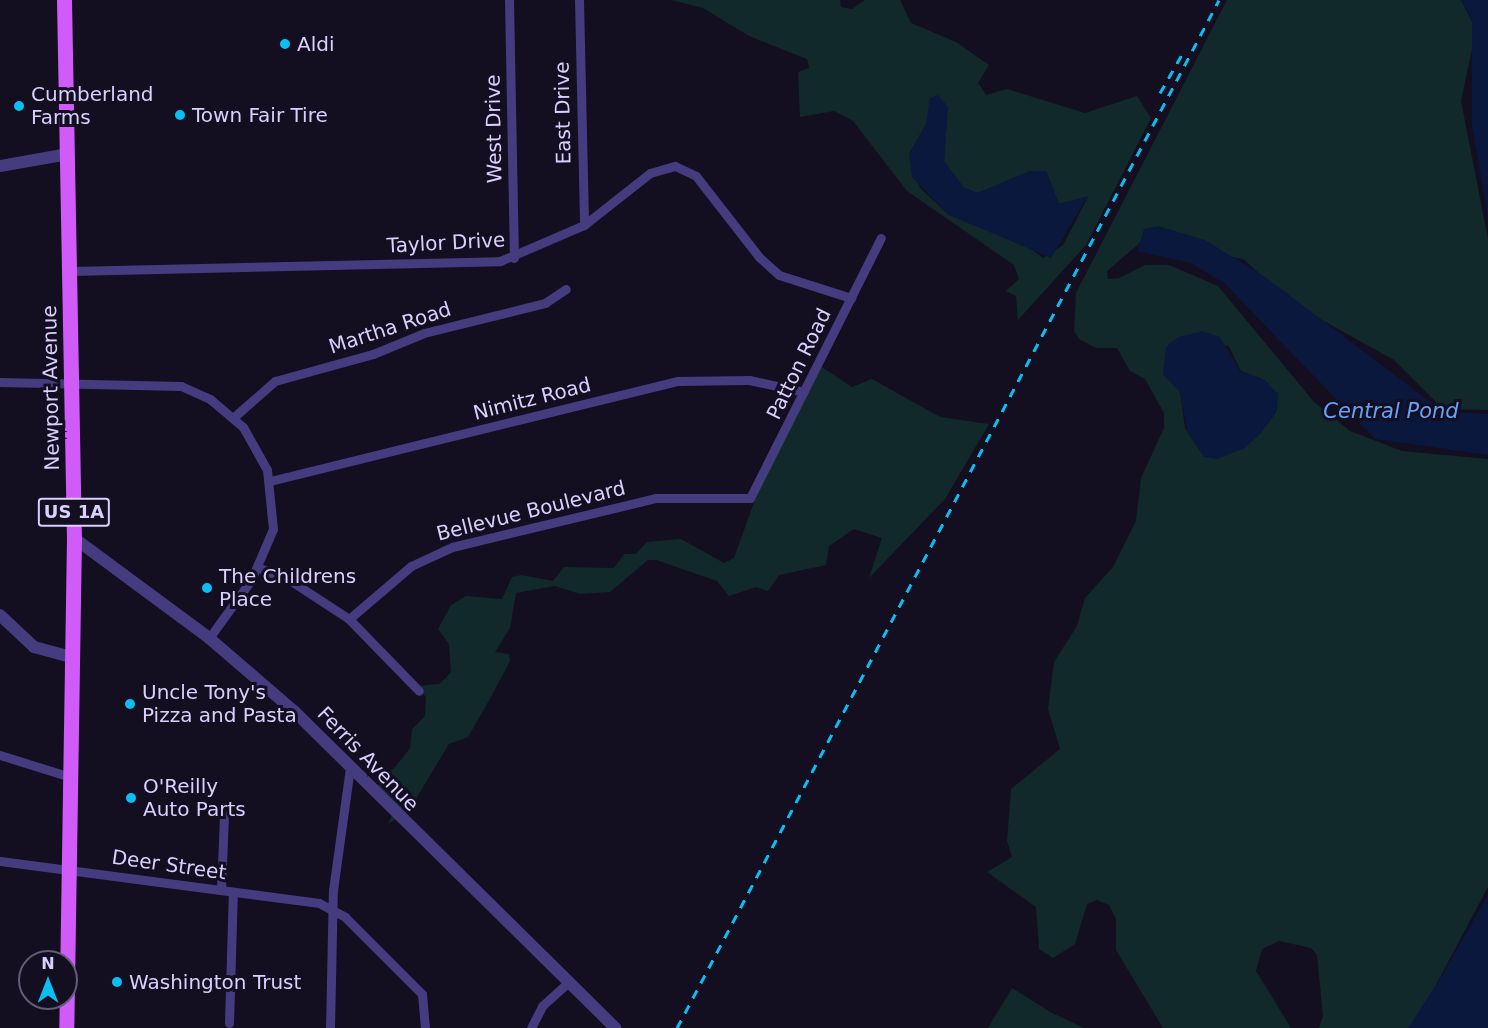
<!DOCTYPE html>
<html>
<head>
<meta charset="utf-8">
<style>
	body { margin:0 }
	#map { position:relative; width:1488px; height:1028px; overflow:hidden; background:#140e21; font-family:"DejaVu Sans",sans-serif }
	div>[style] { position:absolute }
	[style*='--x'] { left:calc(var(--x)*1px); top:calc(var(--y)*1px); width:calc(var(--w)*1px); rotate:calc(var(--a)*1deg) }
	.green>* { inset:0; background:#11292b }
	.water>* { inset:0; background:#0b183d }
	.minor>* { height:9px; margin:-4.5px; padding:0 4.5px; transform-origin:4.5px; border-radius:4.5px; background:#453b7f }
	.tertiary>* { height:12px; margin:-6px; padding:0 6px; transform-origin:6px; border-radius:6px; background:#453b7f }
	.primary>* { height:15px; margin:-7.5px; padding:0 7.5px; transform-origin:7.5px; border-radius:7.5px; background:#d05bf9 }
	.rail>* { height:3px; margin-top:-1.5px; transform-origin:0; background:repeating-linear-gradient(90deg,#09bff1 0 9px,transparent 0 17px) }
	.dots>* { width:16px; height:16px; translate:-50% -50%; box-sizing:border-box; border:3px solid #140e21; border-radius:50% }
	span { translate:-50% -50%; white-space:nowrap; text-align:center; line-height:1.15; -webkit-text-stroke:6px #140e21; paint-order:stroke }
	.shield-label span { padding:2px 4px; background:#140e21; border:2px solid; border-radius:4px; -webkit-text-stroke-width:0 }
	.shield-label { font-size:18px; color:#dad0fd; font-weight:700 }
	.poi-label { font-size:20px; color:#dad0fd }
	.left { translate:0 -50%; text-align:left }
	.street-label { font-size:20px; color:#dad0fd }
	.water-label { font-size:21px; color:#62a2f9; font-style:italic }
	.north { position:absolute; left:18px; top:950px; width:60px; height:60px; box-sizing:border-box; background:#140e21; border:2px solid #635c79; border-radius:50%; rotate:0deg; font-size:16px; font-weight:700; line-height:24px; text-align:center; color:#dad0fd }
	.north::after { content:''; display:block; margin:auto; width:21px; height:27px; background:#09bff1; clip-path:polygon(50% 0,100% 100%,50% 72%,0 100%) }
</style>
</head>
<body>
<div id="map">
	<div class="green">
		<i style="clip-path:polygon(evenodd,671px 0,840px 0,841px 7px,852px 9px,865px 0,900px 0,911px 23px,956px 42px,989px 65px,978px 83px,986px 95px,1007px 89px,1085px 113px,1137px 96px,1151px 118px,1086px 245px,1018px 320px,1016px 296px,1006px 291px,1019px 279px,1014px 265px,907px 191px,853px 121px,834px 111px,800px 117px,798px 72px,809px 68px,807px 59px,749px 36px,703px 8px,671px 0,947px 120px,944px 161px,964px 188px,978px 193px,1030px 171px,1046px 171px,1059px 204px,1088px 197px,1063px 245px,1043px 258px,1026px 245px,949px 215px,920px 188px,909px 154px,926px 124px,947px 120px)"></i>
		<i style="clip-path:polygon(evenodd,1227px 0,1461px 0,1476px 30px,1461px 101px,1488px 239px,1488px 410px,1443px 409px,1394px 360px,1295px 305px,1243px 259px,1142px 241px,1107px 271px,1108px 279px,1119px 278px,1145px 265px,1169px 265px,1218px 286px,1314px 402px,1350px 431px,1402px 451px,1488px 459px,1488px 887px,1413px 1028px,1319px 1028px,1323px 1016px,1317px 955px,1311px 948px,1279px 941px,1262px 949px,1256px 971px,1291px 1028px,1163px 1028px,1116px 950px,1116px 919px,1109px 905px,1097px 900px,1087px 904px,1075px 944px,1053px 958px,1039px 949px,1036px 907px,987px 872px,1012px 857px,1007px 841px,1011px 789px,1060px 749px,1048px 709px,1054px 662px,1077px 626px,1085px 598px,1113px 567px,1136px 521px,1141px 478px,1164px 428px,1164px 413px,1145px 379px,1130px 371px,1117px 348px,1096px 348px,1079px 339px,1074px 331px,1076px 293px,1227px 0,1228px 345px,1241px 371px,1265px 380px,1204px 457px,1185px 428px,1180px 392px,1163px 374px,1228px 345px)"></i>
		<i style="clip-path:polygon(819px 365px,852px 387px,872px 379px,940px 417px,989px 424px,945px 499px,869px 578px,882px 538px,854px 529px,829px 546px,826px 565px,779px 575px,768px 591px,756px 587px,729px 596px,717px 581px,656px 560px,648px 560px,610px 592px,580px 594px,555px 586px,516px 593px,510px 628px,495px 652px,509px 654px,510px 661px,491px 697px,468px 737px,449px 744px,408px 812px,388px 824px,392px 815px,370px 792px,396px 766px,410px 748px,412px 729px,425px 716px,426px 697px,416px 686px,440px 684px,451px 672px,449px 644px,438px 629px,451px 605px,466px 596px,502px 599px,512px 577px,521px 575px,553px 581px,564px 567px,614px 568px,624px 554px,636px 554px,647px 542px,681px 539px,724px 563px,734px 558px,762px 480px)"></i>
		<i style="clip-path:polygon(1012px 988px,1052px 1013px,1084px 1028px,988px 1028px)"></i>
	</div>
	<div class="water">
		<i style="clip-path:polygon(1462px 0,1488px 0,1488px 217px,1472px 126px,1472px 21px)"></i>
		<i style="clip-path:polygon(938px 95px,948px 107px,944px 161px,964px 188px,978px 193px,1030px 171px,1046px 171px,1059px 204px,1088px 196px,1051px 258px,949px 215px,912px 177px,909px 154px,926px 124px,930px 98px)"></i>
		<i style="clip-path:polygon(1158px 226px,1205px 240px,1268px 279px,1434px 405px,1449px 412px,1488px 414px,1488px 455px,1375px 439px,1224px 283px,1191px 263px,1137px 251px,1144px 229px)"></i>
		<i style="clip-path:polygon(1202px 331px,1220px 337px,1240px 371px,1265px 380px,1278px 394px,1277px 411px,1261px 433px,1245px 448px,1217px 459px,1204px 457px,1188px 433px,1180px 392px,1163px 374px,1166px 347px,1178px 337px)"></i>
		<i style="clip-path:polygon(1488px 895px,1488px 1028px,1408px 1028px,1441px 977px)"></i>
	</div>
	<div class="minor">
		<i style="--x:509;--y:0;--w:258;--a:88.9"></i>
		<i style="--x:579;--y:0;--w:225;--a:88.7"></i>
		<i style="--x:71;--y:271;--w:429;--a:-1.3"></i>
		<i style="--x:500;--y:261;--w:91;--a:-23.2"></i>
		<i style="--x:584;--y:225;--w:84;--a:-38.2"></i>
		<i style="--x:650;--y:173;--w:26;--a:-16"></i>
		<i style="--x:675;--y:166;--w:23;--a:25"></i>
		<i style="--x:696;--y:176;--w:103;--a:52.1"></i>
		<i style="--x:759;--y:257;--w:27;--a:42"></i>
		<i style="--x:779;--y:275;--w:76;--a:17.7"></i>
		<i style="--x:0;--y:382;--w:181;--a:1.3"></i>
		<i style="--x:181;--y:386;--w:32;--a:24"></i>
		<i style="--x:210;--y:399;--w:43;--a:40.3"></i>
		<i style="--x:243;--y:427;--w:49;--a:60.8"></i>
		<i style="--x:267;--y:470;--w:59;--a:84.2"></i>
		<i style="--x:273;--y:529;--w:56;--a:113.3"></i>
		<i style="--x:251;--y:580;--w:72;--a:125.9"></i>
		<i style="--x:234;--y:417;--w:55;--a:-41.3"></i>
		<i style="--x:275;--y:381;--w:102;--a:-15.4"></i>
		<i style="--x:373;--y:354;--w:55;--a:-22.4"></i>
		<i style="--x:424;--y:333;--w:125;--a:-13.9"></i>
		<i style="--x:545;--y:303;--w:25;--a:-34"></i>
		<i style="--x:270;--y:481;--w:420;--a:-13.8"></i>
		<i style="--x:678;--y:381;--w:71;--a:-0.8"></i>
		<i style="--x:749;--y:380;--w:56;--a:12.3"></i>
		<i style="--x:257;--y:567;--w:37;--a:22"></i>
		<i style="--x:291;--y:581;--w:69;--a:33.2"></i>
		<i style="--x:349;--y:619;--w:100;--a:45.8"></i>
		<i style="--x:349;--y:619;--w:82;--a:-40.5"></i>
		<i style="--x:411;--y:566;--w:45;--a:-24.9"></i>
		<i style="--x:452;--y:547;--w:210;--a:-13.5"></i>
		<i style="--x:656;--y:498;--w:94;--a:0"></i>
		<i style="--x:750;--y:498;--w:291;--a:-63.3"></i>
		<i style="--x:0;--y:755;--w:73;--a:17.4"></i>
		<i style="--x:0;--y:861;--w:322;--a:7.5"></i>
		<i style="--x:319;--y:903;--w:30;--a:28"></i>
		<i style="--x:345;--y:917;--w:109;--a:45"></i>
		<i style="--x:422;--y:994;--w:34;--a:85"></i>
		<i style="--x:221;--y:890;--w:75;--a:-87.7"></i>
		<i style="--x:229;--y:1023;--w:131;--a:-88.3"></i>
		<i style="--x:330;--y:1028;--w:138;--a:-88.8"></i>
		<i style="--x:333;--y:890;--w:123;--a:-82.1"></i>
		<i style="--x:531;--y:1028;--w:25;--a:-63"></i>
		<i style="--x:542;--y:1006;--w:36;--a:-42"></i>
	</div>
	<div class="tertiary">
		<i style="--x:0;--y:166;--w:69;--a:-10"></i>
		<i style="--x:74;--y:538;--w:168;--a:36.5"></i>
		<i style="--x:209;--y:638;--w:113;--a:40.7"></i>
		<i style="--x:295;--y:712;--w:450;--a:44.6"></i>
		<i style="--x:0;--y:615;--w:47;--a:43.3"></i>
		<i style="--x:34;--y:647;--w:38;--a:15"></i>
	</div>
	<div class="primary">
		<i style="--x:64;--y:0;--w:538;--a:88.94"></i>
		<i style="--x:74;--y:538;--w:490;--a:90.9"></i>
	</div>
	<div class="rail">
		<i style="--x:1160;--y:93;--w:48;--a:-60.3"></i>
		<i style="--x:677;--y:1028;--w:1162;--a:-62.2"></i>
	</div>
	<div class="dots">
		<i style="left:285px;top:44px;background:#09bff1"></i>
		<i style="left:19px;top:106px;background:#09bff1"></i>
		<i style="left:180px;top:115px;background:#09bff1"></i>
		<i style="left:207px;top:588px;background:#09bff1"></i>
		<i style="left:130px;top:704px;background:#09bff1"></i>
		<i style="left:131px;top:798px;background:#09bff1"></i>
		<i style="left:117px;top:982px;background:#09bff1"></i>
	</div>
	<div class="shield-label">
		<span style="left:74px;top:512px">US 1A</span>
	</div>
	<div class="poi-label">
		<span class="left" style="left:297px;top:44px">Aldi</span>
		<span class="left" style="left:31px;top:106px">Cumberland<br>Farms</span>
		<span class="left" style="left:192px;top:115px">Town Fair Tire</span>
		<span class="left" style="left:219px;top:588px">The Childrens<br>Place</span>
		<span class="left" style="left:142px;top:704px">Uncle Tony's<br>Pizza and Pasta</span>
		<span class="left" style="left:143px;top:798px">O'Reilly<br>Auto Parts</span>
		<span class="left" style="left:129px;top:982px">Washington Trust</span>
	</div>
	<div class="street-label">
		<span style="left:563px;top:113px;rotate:-91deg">East Drive</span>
		<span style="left:494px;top:129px;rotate:-91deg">West Drive</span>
		<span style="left:446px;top:243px;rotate:-3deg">Taylor Drive</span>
		<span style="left:390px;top:328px;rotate:-18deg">Martha Road</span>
		<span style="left:799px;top:364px;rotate:-64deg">Patton Road</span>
		<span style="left:51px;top:388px;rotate:-91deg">Newport Avenue</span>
		<span style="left:532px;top:399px;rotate:-14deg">Nimitz Road</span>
		<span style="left:531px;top:511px;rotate:-14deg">Bellevue Boulevard</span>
		<span style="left:368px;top:759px;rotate:46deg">Ferris Avenue</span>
		<span style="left:169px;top:865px;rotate:8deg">Deer Street</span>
	</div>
	<div class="water-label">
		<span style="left:1391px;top:411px">Central Pond</span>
	</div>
	<div class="north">N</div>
</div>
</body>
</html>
